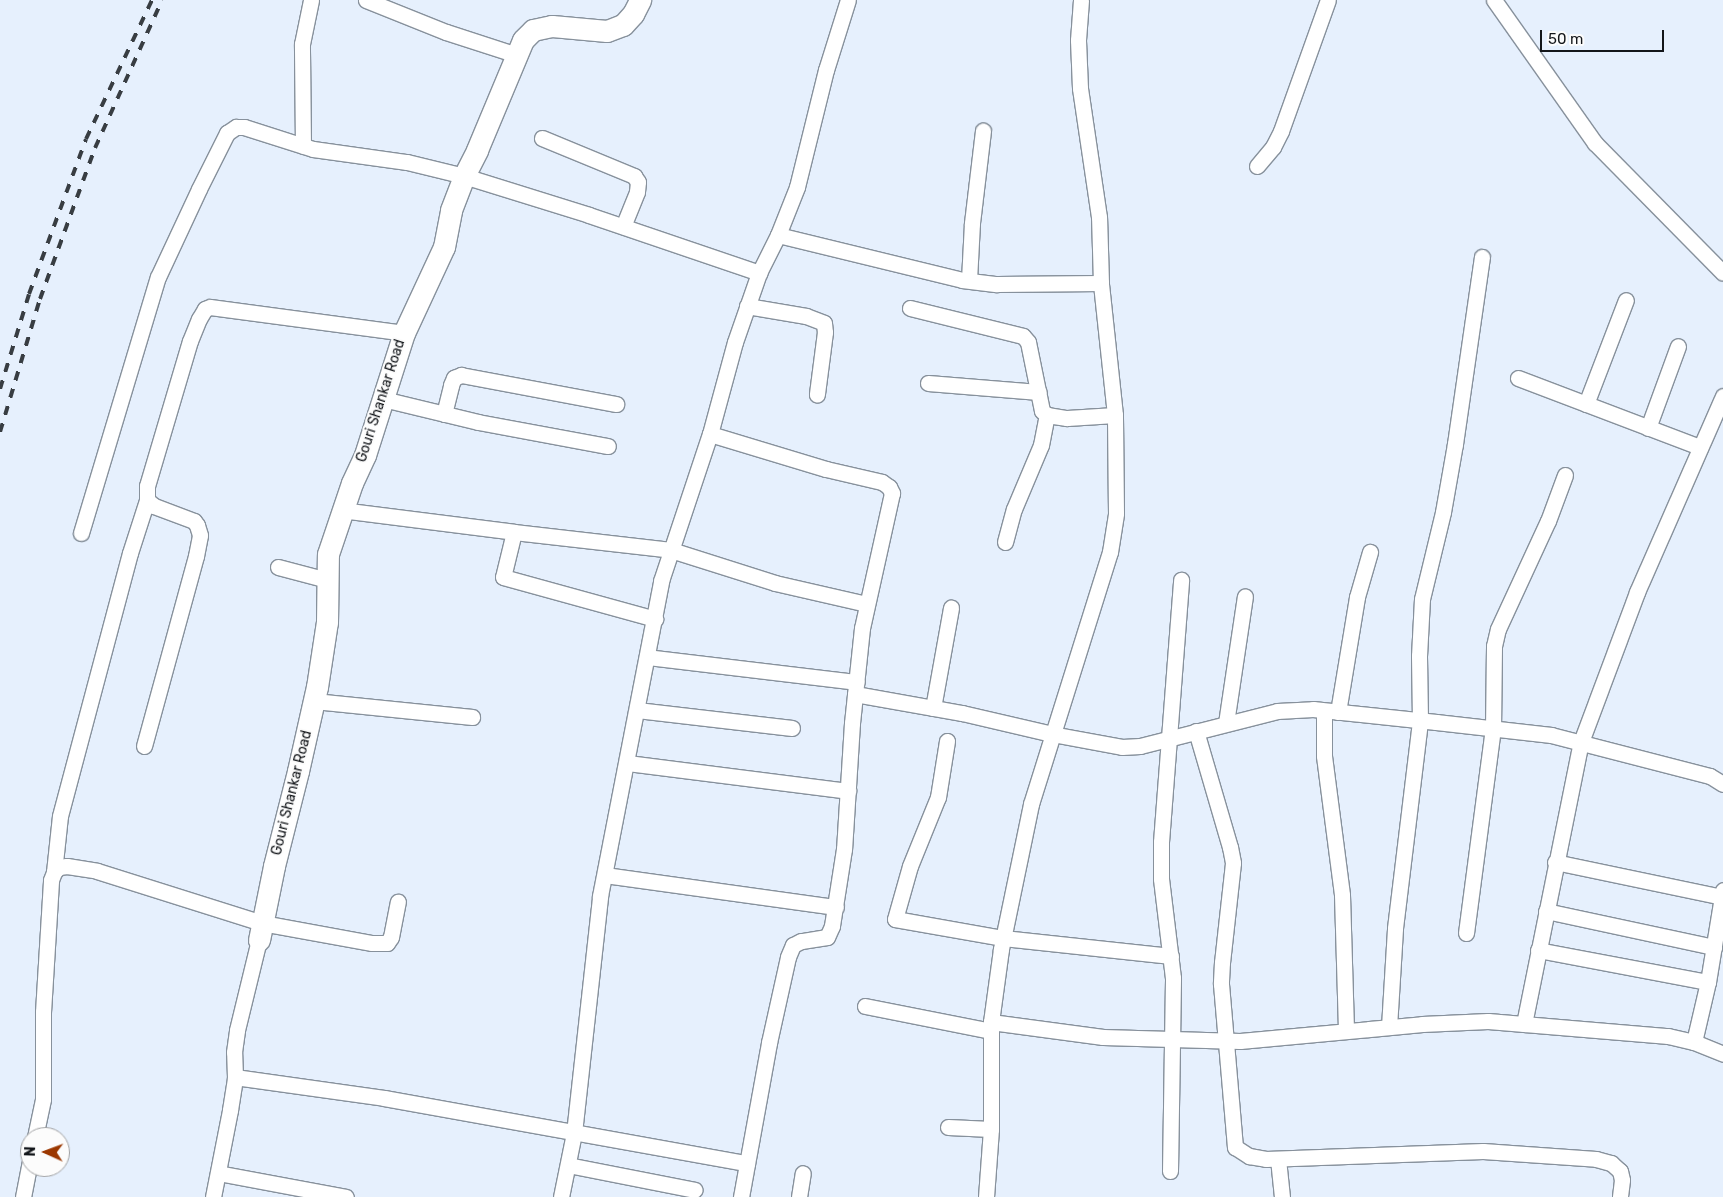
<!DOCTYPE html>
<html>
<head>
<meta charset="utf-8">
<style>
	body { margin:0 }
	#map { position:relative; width:1723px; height:1197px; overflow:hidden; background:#e6f0fd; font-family:Rubik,sans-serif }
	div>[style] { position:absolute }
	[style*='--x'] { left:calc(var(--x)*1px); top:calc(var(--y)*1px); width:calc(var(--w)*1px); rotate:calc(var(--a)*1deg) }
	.roads { filter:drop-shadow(1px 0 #87919c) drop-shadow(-1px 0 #87919c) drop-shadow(0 1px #87919c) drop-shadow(0 -1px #87919c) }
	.street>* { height:15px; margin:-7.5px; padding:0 7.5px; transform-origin:7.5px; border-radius:7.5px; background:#fff }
	.secondary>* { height:21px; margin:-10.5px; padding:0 10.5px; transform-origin:10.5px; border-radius:10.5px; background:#fff }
	.rail>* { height:4px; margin-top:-2px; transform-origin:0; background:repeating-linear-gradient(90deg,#383d42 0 9px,transparent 0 18px) }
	span { translate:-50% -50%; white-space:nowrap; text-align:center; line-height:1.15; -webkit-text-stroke:4px #fcfcfc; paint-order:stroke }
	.street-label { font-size:14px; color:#13161a }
	.north { position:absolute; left:20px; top:1127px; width:50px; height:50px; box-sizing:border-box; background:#fcfcfc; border:1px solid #9fa0a2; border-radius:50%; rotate:272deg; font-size:14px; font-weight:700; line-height:20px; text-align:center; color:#13161a }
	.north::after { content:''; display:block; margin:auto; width:18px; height:22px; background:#9b3700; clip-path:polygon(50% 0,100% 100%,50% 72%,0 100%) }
	.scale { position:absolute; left:1540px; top:30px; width:124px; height:22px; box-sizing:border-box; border:2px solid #13161a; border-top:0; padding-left:6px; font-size:15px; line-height:18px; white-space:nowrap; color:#13161a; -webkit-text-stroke:4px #fcfcfc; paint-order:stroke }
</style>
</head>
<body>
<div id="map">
	<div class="roads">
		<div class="street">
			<i style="--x:366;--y:0;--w:86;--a:21.8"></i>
			<i style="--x:446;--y:32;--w:75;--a:17.9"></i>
			<i style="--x:1494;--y:0;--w:175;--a:54.8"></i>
			<i style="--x:1595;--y:143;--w:182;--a:45.4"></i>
			<i style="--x:542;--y:138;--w:100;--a:22.4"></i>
			<i style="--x:634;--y:176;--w:7;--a:56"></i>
			<i style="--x:638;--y:182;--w:10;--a:96"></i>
			<i style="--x:637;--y:192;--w:37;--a:112"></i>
			<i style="--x:303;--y:146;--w:102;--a:-90.6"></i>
			<i style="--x:302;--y:44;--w:45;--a:-78.4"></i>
			<i style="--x:1257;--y:166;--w:25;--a:-50"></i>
			<i style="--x:1273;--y:147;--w:18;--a:-63"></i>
			<i style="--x:1281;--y:131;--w:139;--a:-70.3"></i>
			<i style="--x:778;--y:235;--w:189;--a:13.7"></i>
			<i style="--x:962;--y:280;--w:35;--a:7"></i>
			<i style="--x:997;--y:284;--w:104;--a:-0.6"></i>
			<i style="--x:969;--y:280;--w:57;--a:-87"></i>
			<i style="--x:972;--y:223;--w:93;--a:-83.2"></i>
			<i style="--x:747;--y:306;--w:60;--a:9.6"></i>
			<i style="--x:806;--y:316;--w:19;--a:21"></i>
			<i style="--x:824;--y:323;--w:9;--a:84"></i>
			<i style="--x:825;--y:332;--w:63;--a:97.4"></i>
			<i style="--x:910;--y:308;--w:116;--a:13.9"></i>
			<i style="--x:1023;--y:336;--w:8;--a:50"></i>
			<i style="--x:1028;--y:342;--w:70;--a:78.5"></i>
			<i style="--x:1042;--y:411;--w:6;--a:39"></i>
			<i style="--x:1047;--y:415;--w:20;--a:9"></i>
			<i style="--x:1067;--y:418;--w:48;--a:-3.6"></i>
			<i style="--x:1518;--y:378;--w:195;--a:20.8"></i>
			<i style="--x:928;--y:383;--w:111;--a:4.6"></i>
			<i style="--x:383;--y:399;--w:98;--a:13.6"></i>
			<i style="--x:478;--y:422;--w:132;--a:10.5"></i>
			<i style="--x:1586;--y:404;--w:111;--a:-69"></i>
			<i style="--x:444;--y:414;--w:30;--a:-76"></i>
			<i style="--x:451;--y:385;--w:8;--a:-67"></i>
			<i style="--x:454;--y:378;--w:8;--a:-23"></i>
			<i style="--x:461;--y:375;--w:158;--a:10.6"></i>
			<i style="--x:1648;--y:428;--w:87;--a:-69.9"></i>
			<i style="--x:710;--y:434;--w:121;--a:16.8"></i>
			<i style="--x:826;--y:469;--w:57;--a:13.1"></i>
			<i style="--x:882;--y:482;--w:9;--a:36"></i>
			<i style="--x:889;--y:487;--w:7;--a:63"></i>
			<i style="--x:892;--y:493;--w:138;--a:102.5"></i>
			<i style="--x:862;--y:628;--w:96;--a:96"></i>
			<i style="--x:852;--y:723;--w:126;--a:93.6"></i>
			<i style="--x:844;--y:849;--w:78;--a:98.9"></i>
			<i style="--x:832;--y:926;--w:12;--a:114"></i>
			<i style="--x:827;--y:937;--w:26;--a:171"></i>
			<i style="--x:801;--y:941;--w:9;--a:153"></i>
			<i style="--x:793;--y:945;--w:13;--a:113"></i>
			<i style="--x:788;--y:957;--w:88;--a:102.5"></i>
			<i style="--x:769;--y:1043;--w:157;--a:100.3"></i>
			<i style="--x:341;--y:510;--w:174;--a:7.2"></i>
			<i style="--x:514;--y:532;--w:46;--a:103.7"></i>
			<i style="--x:503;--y:577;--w:158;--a:15.4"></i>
			<i style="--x:514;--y:532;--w:158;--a:6.5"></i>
			<i style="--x:671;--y:550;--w:109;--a:17.6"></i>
			<i style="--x:775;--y:583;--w:94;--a:12.9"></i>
			<i style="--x:81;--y:533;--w:267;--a:-73.3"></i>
			<i style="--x:158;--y:277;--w:97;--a:-65"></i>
			<i style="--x:199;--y:189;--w:63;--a:-63.4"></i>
			<i style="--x:227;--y:133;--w:11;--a:-34"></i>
			<i style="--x:236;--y:127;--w:8;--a:0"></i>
			<i style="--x:244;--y:127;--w:72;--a:17.7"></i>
			<i style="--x:313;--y:149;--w:95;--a:7.9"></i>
			<i style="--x:407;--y:162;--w:59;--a:13.8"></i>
			<i style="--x:464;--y:176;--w:131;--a:17.3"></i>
			<i style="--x:589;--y:215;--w:180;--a:18.8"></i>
			<i style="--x:1005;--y:542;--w:34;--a:-75"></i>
			<i style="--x:1014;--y:509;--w:69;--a:-67.1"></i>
			<i style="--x:1041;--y:445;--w:31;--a:-79"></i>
			<i style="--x:278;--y:567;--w:51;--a:14.9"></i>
			<i style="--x:647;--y:657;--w:211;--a:6.8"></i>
			<i style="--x:855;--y:694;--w:109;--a:10.1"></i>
			<i style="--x:962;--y:713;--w:92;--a:13.1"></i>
			<i style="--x:1052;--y:734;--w:71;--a:10.5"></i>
			<i style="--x:1122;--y:747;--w:18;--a:-3"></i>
			<i style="--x:1140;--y:746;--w:141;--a:-14.3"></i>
			<i style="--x:1277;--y:711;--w:36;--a:-3"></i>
			<i style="--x:1313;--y:709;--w:124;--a:6"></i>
			<i style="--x:1436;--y:722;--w:116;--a:6.4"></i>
			<i style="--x:1551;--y:735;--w:164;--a:14.5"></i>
			<i style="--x:1710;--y:776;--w:15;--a:32"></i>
			<i style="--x:314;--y:701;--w:159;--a:5.8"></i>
			<i style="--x:933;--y:708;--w:102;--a:-79.8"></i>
			<i style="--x:637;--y:710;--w:156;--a:6.6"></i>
			<i style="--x:1324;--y:711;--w:45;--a:90"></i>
			<i style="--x:1324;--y:756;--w:140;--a:82.6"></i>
			<i style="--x:1342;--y:895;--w:136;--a:88.3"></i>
			<i style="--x:1338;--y:712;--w:117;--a:-80.6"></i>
			<i style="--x:1357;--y:597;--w:47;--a:-73.9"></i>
			<i style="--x:1226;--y:723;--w:128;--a:-81.5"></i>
			<i style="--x:1196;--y:731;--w:121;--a:73.7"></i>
			<i style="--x:1230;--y:847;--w:16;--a:79"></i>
			<i style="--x:1233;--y:863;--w:100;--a:96.3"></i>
			<i style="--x:1222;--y:962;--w:22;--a:93"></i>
			<i style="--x:1221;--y:984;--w:164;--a:85.1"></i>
			<i style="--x:1235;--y:1147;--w:17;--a:33"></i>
			<i style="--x:1249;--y:1156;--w:17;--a:10"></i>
			<i style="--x:1266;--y:1159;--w:217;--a:-2.1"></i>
			<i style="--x:1483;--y:1151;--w:113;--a:4"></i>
			<i style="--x:1596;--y:1159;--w:16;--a:15"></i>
			<i style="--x:1611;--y:1163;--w:12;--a:42"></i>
			<i style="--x:1620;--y:1171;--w:9;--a:77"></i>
			<i style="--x:1622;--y:1180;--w:17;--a:97"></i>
			<i style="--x:947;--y:741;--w:57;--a:99.1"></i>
			<i style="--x:938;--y:797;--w:74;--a:112.1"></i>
			<i style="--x:910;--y:866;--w:55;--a:105.8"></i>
			<i style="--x:895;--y:919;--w:110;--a:10"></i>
			<i style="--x:1003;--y:938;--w:169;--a:6.1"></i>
			<i style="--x:144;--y:746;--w:197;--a:-74.7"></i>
			<i style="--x:196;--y:556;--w:21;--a:-79"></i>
			<i style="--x:200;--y:535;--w:10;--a:-107"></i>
			<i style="--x:197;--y:525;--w:5;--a:-127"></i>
			<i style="--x:194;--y:521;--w:43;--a:-159.4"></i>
			<i style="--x:154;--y:506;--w:9;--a:-139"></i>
			<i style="--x:147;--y:500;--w:14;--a:-90"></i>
			<i style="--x:147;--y:486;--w:151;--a:-73.5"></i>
			<i style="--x:190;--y:341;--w:24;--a:-68"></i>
			<i style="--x:199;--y:319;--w:12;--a:-59"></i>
			<i style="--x:205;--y:309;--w:5;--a:-22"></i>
			<i style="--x:210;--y:307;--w:196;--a:7.6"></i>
			<i style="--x:627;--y:763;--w:223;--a:7.2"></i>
			<i style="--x:1555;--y:862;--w:171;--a:11.8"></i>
			<i style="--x:54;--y:872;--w:56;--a:-83.9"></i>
			<i style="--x:60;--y:816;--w:272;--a:-75.1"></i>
			<i style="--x:130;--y:553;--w:56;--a:-72.2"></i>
			<i style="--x:605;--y:875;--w:233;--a:7.9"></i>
			<i style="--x:1546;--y:911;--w:172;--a:12.1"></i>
			<i style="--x:1466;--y:933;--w:206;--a:-82.5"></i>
			<i style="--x:1493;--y:729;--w:83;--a:-89.3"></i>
			<i style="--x:1494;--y:646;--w:17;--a:-77"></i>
			<i style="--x:1498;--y:629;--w:119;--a:-65.2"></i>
			<i style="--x:1548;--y:521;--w:49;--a:-69.7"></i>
			<i style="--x:1538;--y:950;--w:173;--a:10.7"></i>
			<i style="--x:865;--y:1006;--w:128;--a:11.2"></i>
			<i style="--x:991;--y:1022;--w:113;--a:7.6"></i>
			<i style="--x:1103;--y:1037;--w:137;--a:1.7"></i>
			<i style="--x:1240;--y:1041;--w:183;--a:-5.3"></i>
			<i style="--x:1422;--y:1024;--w:66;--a:-2.6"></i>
			<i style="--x:1488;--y:1021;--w:181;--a:4.8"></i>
			<i style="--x:1668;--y:1036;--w:27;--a:13"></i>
			<i style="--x:1694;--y:1042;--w:31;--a:22"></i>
			<i style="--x:1524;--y:1024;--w:288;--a:-78.6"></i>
			<i style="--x:1581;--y:742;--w:160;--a:-69.5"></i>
			<i style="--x:1637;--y:592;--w:214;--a:-66.3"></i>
			<i style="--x:1389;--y:1027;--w:99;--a:-86.5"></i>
			<i style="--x:1395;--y:928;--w:209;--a:-83.1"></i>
			<i style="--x:1420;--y:720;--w:64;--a:-90.9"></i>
			<i style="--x:1419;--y:656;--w:57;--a:-87"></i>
			<i style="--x:1422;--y:599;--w:89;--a:-76.4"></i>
			<i style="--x:1443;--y:512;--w:69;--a:-80"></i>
			<i style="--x:1455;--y:444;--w:189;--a:-81.8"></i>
			<i style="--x:1694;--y:1042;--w:62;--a:-76.9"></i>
			<i style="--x:1708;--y:982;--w:93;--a:-80.7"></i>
			<i style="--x:235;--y:1077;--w:150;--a:8"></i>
			<i style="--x:384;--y:1098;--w:369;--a:10.2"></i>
			<i style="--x:948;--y:1127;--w:43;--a:2.7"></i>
			<i style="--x:35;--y:1137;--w:39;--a:-78"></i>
			<i style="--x:43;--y:1099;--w:87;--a:-90"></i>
			<i style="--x:43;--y:1012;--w:132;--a:-86.5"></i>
			<i style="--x:51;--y:880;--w:9;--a:-69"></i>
			<i style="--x:54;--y:872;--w:7;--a:-45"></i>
			<i style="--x:59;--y:867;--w:8;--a:-7"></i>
			<i style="--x:67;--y:866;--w:30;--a:9"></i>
			<i style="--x:97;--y:871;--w:173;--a:17.5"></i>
			<i style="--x:262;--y:923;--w:112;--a:10.3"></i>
			<i style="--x:372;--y:943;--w:15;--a:0"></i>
			<i style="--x:387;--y:943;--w:7;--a:-56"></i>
			<i style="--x:391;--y:937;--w:36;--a:-79"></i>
			<i style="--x:1278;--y:1159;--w:38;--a:84"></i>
			<i style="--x:568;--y:1165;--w:129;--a:11.1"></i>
			<i style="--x:1170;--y:1171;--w:193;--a:-89.1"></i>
			<i style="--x:1173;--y:978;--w:100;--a:-96.9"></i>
			<i style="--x:1161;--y:879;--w:37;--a:-90"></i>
			<i style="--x:1161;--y:842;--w:263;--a:-85.6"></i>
			<i style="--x:218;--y:1173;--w:130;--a:10.6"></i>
			<i style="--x:23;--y:1197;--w:38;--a:-79"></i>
			<i style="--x:213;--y:1197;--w:89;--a:-78.9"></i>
			<i style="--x:230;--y:1110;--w:33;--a:-81"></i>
			<i style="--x:235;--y:1077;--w:25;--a:-92"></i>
			<i style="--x:234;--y:1052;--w:22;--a:-82"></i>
			<i style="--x:237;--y:1030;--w:93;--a:-76.3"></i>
			<i style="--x:561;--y:1197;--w:65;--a:-78.5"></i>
			<i style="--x:574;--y:1133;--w:238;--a:-83.7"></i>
			<i style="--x:600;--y:896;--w:321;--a:-79"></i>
			<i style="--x:661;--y:581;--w:155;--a:-71.6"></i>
			<i style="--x:710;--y:434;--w:95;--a:-74.8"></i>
			<i style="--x:735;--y:342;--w:73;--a:-70.8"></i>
			<i style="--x:759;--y:273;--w:42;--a:-63.4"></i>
			<i style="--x:778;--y:235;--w:52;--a:-68.4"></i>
			<i style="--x:797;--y:187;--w:121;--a:-76.1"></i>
			<i style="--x:826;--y:70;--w:73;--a:-72.6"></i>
			<i style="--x:799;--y:1197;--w:24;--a:-81"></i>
			<i style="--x:986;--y:1197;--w:68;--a:-85.8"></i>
			<i style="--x:991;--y:1129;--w:107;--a:-90"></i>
			<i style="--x:991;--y:1022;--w:74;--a:-82.2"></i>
			<i style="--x:1001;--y:949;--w:148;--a:-78.3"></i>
			<i style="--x:1031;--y:804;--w:264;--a:-72.6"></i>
			<i style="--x:1110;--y:552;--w:39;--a:-81"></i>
			<i style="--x:1116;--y:513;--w:98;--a:-90.6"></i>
			<i style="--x:1115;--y:415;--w:133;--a:-96.1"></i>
			<i style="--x:1101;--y:283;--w:66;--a:-91.7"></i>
			<i style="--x:1099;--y:217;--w:130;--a:-98.4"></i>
			<i style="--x:1080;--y:88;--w:48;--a:-92.4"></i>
			<i style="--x:1078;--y:40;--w:40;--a:-85.7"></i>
		</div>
		<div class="secondary">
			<i style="--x:259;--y:940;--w:76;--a:-78.5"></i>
			<i style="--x:274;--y:866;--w:98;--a:-75.8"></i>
			<i style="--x:298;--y:771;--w:86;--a:-77.3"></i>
			<i style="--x:317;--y:687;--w:66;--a:-81.3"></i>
			<i style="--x:327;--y:622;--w:68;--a:-89.2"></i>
			<i style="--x:328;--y:554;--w:75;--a:-71.3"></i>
			<i style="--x:352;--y:483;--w:31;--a:-65"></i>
			<i style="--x:365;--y:455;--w:128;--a:-72.3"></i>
			<i style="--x:404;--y:333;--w:95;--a:-65.1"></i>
			<i style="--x:444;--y:247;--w:38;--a:-79"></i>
			<i style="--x:451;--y:210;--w:36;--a:-69"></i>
			<i style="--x:464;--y:176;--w:29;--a:-63"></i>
			<i style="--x:477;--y:150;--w:119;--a:-67.3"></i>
			<i style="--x:523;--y:40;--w:14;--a:-45"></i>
			<i style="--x:533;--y:30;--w:19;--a:-12"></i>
			<i style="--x:552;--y:26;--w:55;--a:5.2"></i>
			<i style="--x:607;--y:31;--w:17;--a:-21"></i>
			<i style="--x:623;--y:25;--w:15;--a:-48"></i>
			<i style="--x:633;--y:14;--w:16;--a:-63"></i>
		</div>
	</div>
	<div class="rail">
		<i style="--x:0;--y:389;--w:99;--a:-73"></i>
		<i style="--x:29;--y:294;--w:165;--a:-69.8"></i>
		<i style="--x:86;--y:139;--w:154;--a:-64.6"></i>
		<i style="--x:0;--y:432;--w:139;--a:-73.3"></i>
		<i style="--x:40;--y:299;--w:161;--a:-70"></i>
		<i style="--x:95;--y:148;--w:162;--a:-65.6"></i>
	</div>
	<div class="street-label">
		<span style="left:381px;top:401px;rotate:-72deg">Gouri Shankar Road</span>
		<span style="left:292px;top:793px;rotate:-76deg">Gouri Shankar Road</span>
	</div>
	<div class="north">N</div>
	<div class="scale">50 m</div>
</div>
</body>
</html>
